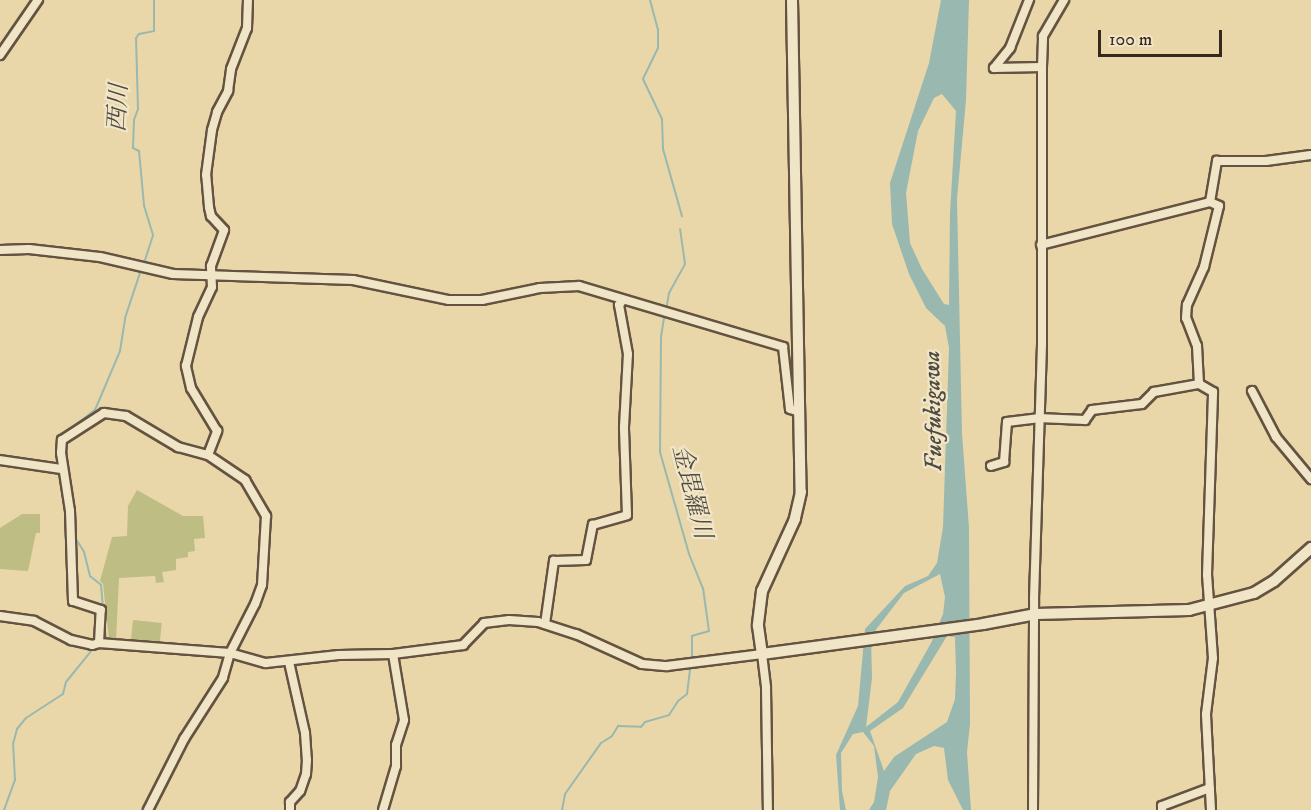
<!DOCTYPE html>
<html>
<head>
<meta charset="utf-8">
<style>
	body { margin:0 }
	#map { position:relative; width:1311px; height:810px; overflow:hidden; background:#ead7a9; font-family:"IM FELL DW Pica","Noto Serif JP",serif }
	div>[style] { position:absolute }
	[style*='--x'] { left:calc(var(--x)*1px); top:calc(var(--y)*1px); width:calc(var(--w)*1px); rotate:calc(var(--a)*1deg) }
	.green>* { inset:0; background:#bdbd84; transform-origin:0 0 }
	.water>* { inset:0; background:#99b8af }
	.stream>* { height:2px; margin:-1px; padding:0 1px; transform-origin:1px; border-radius:1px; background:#99b8af }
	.roads { filter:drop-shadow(2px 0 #645341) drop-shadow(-2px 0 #645341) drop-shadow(0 2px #645341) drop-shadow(0 -2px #645341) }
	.minor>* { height:8px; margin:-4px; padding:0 4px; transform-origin:4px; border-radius:4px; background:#f1e5c7 }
	.tertiary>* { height:10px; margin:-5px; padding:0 5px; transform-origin:5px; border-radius:5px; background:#f1e5c7 }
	span { translate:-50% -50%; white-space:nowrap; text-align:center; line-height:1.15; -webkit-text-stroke:4.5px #f1e5c7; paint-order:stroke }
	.water-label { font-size:24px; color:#504b42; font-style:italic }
	.scale { position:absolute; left:1098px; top:30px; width:124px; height:27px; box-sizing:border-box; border:3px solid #38271e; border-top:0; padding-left:8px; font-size:18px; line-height:21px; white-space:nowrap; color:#38271e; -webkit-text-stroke:4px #f1e5c7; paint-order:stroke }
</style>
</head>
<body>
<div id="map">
	<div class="green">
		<i style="clip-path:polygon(137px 490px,183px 516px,203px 516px,205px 538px,194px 539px,195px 551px,188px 552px,188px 557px,176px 559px,176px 570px,162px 572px,164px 582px,156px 583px,155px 576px,119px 578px,116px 641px,109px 640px,103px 584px,100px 581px,112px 537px,127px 536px,128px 506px)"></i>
		<i style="clip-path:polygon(22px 514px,40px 514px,40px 533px,36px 533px,28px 571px,0 569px,0 528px)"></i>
		<i style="left:133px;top:620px;width:29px;height:20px;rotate:6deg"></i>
	</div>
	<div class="water">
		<i style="clip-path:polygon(evenodd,941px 0,969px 0,966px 100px,957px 199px,962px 433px,969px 528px,970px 724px,967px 752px,971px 810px,963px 810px,948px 780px,944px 748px,934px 746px,916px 754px,890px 791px,886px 810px,869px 810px,874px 802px,878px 777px,874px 746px,863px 732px,853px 734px,841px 753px,842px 791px,846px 810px,840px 810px,836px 755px,858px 706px,865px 629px,905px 586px,928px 576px,937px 563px,943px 527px,949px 348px,945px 326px,926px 308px,909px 274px,892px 224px,890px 183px,929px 63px,941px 0,942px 94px,956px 111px,950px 213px,949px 305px,944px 304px,922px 269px,910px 243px,906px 193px,918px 131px,934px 98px,942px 94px,941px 0,940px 574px,945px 597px,943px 614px,931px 643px,898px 702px,866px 727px,872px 678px,871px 636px,904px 593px,940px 574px,941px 0,947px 636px,955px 637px,956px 673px,955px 699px,947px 722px,894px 757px,884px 771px,870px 731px,903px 708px,947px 636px)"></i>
	</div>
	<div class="stream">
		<i style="--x:650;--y:0;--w:30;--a:75"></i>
		<i style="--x:658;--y:29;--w:19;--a:90"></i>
		<i style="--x:658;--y:48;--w:34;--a:116"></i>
		<i style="--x:643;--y:79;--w:44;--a:64.6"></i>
		<i style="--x:662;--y:119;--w:30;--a:88"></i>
		<i style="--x:663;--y:149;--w:70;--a:74.2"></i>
		<i style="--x:145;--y:260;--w:26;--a:-72"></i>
		<i style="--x:153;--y:235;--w:31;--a:-107"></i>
		<i style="--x:144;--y:205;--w:54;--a:-95.3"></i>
		<i style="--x:139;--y:151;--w:7;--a:-153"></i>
		<i style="--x:133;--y:148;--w:28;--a:-88"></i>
		<i style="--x:134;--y:120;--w:12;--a:-70"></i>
		<i style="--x:138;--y:109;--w:71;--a:-91.6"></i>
		<i style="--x:136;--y:38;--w:5;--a:-53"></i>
		<i style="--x:139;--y:34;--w:15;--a:-11"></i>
		<i style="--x:154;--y:31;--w:31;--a:-90"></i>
		<i style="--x:667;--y:305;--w:12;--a:-81"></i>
		<i style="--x:669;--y:293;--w:33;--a:-61"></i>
		<i style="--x:685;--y:264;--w:35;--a:-98"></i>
		<i style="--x:664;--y:318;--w:20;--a:99"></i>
		<i style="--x:661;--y:338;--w:114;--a:90.5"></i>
		<i style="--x:660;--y:452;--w:106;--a:74.1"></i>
		<i style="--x:689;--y:554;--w:37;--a:68"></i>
		<i style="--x:703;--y:588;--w:43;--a:82.1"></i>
		<i style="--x:709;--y:631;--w:18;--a:164"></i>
		<i style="--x:692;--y:636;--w:22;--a:90"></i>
		<i style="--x:69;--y:430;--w:33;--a:-38"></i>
		<i style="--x:95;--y:410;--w:64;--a:-67"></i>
		<i style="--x:120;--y:351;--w:33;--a:-81"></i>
		<i style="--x:125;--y:318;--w:47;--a:-71.6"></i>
		<i style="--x:67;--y:442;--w:25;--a:90"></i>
		<i style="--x:75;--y:528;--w:11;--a:85"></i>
		<i style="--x:76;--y:539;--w:15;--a:58"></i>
		<i style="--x:84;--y:552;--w:25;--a:76"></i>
		<i style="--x:90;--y:576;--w:14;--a:39"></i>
		<i style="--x:101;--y:585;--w:22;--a:85"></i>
		<i style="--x:104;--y:622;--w:17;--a:83"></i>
		<i style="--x:4;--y:810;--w:32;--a:-70"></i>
		<i style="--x:15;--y:780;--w:36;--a:-93"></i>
		<i style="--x:13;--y:744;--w:16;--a:-75"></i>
		<i style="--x:17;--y:729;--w:14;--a:-51"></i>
		<i style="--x:26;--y:718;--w:44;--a:-33"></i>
		<i style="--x:63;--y:694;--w:12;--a:-76"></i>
		<i style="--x:66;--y:682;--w:41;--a:-50.9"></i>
		<i style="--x:562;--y:810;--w:16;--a:-79"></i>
		<i style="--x:565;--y:794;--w:62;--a:-54.8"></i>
		<i style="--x:601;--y:743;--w:13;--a:-32"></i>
		<i style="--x:612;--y:736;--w:12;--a:-59"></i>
		<i style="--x:618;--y:726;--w:23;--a:2"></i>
		<i style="--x:641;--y:727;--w:6;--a:-51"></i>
		<i style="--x:645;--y:722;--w:25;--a:-16"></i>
		<i style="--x:669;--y:715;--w:17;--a:-57"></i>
		<i style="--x:678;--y:701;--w:11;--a:-38"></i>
		<i style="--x:687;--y:694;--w:25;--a:-83"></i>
	</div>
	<div class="roads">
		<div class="minor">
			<i style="--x:0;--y:55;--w:67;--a:-55.4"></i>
			<i style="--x:994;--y:68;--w:26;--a:-51"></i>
			<i style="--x:1010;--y:48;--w:52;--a:-68.4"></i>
			<i style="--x:994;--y:68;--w:48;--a:-1.2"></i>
			<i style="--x:1041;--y:245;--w:174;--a:-14.3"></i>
			<i style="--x:0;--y:250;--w:29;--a:-2"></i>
			<i style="--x:29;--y:249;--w:71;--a:6.4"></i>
			<i style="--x:100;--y:257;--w:75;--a:13.1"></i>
			<i style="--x:173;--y:274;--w:180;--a:1.9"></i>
			<i style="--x:353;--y:280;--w:98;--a:11.8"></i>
			<i style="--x:449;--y:300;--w:33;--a:0"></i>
			<i style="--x:482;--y:300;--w:59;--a:-11.7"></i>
			<i style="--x:540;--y:288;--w:39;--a:-3"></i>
			<i style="--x:579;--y:286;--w:213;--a:16.6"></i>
			<i style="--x:783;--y:347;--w:62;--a:83.6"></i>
			<i style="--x:790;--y:409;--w:10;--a:17"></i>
			<i style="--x:1252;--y:391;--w:52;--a:62.4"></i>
			<i style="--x:1276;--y:437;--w:55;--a:50.2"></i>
			<i style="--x:208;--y:455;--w:26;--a:-69"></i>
			<i style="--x:217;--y:431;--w:50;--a:-121.2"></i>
			<i style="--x:191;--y:388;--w:23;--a:-103"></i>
			<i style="--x:186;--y:366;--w:50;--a:-76.2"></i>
			<i style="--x:198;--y:317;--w:33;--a:-65"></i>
			<i style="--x:212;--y:287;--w:21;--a:-93"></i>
			<i style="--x:211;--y:266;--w:38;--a:-70"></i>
			<i style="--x:224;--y:230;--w:19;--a:-133"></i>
			<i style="--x:211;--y:216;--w:9;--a:-103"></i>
			<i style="--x:209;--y:207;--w:32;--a:-95"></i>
			<i style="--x:206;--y:175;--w:45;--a:-82.4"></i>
			<i style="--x:212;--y:130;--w:19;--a:-74"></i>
			<i style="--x:217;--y:112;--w:24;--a:-62"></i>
			<i style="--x:228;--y:91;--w:22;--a:-82"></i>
			<i style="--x:231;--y:69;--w:44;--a:-68.7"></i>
			<i style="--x:247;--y:28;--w:28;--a:-88"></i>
			<i style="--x:0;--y:460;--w:63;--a:8.3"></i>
			<i style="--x:991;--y:466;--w:14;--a:-17"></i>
			<i style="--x:1004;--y:462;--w:40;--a:-85.7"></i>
			<i style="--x:1007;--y:422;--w:31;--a:-7"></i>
			<i style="--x:1038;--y:418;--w:47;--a:2.4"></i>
			<i style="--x:1085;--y:420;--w:12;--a:-55"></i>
			<i style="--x:1092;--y:410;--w:50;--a:-6.8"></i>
			<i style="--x:1142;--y:404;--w:17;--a:-45"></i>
			<i style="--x:1154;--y:392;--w:46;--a:-10.1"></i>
			<i style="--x:0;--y:616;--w:34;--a:8"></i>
			<i style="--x:34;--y:621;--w:42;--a:27.2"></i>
			<i style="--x:71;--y:640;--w:22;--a:13"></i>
			<i style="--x:92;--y:645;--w:7;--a:-16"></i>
			<i style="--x:99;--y:643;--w:131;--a:4.4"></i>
			<i style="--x:230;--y:653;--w:37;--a:16"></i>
			<i style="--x:266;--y:663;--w:73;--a:-6.3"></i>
			<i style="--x:339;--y:655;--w:54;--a:-1.1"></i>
			<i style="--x:393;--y:654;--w:71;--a:-7.3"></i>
			<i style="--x:463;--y:645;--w:30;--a:-46"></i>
			<i style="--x:484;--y:623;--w:25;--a:-7"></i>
			<i style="--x:509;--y:620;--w:29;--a:4"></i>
			<i style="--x:538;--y:622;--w:40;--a:18"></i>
			<i style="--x:576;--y:634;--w:72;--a:24.4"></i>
			<i style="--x:642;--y:664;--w:25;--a:5"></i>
			<i style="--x:667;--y:666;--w:96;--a:-7.2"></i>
			<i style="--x:762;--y:654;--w:34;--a:83"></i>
			<i style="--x:766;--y:688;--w:122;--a:89.1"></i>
			<i style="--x:545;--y:624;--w:64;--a:-81.9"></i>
			<i style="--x:554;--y:561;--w:32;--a:-2"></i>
			<i style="--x:586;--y:560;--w:36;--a:-79"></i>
			<i style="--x:593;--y:525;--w:35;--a:-16"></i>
			<i style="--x:627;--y:515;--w:88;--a:-92"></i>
			<i style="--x:624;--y:427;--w:73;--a:-86.9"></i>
			<i style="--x:628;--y:354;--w:50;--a:-100.4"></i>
			<i style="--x:619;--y:305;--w:5;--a:-53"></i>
			<i style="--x:99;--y:643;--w:33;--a:-87"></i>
			<i style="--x:101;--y:610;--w:29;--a:-162"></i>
			<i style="--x:73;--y:601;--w:90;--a:-91.9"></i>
			<i style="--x:70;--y:511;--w:59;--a:-98.8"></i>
			<i style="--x:61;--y:453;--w:13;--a:-86"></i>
			<i style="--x:62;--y:440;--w:50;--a:-32.7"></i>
			<i style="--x:104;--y:413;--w:22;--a:8"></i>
			<i style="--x:126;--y:416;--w:61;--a:30.8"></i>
			<i style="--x:178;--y:447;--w:31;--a:15"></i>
			<i style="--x:208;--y:455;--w:45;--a:34"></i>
			<i style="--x:245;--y:480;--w:42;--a:59.7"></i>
			<i style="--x:266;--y:516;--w:69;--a:93.3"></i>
			<i style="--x:262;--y:585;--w:20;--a:110"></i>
			<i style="--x:255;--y:604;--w:55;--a:117"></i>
			<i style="--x:230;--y:653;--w:26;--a:106"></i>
			<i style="--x:223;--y:678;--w:72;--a:122.6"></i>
			<i style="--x:184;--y:739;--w:80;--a:116.9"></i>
			<i style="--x:289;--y:662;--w:73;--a:77.3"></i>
			<i style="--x:305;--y:733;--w:27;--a:86"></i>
			<i style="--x:307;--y:760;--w:14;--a:94"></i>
			<i style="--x:306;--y:774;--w:18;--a:109"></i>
			<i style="--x:300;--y:791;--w:15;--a:132"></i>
			<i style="--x:290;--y:802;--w:8;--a:90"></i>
			<i style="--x:383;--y:810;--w:46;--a:-73.5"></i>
			<i style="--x:396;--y:766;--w:21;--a:-90"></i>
			<i style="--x:396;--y:745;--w:26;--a:-72"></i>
			<i style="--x:404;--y:720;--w:67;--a:-99.5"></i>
			<i style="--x:1033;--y:810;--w:211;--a:-89.7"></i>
			<i style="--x:1034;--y:599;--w:256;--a:-88.2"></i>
			<i style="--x:1042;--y:343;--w:276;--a:-90"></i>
			<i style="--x:1042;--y:67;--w:31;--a:-88"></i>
			<i style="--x:1043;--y:36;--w:42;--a:-59.7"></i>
			<i style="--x:1162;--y:810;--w:4;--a:-90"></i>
			<i style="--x:1162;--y:806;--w:51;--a:-20.6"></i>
			<i style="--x:1211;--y:810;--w:96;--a:-93"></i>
			<i style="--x:1206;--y:714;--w:56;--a:-82.9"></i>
			<i style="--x:1213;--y:658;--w:83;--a:-94.1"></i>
			<i style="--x:1207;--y:575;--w:183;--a:-88.1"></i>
			<i style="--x:1213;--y:392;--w:16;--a:-150"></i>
			<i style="--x:1199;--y:384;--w:38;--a:-93"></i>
			<i style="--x:1197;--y:346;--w:30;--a:-111"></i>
			<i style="--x:1186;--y:318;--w:13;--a:-86"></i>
			<i style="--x:1187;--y:305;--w:42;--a:-65.9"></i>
			<i style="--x:1204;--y:267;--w:63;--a:-76.2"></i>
			<i style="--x:1219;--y:206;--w:10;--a:-156"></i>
			<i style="--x:1210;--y:202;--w:42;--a:-80.3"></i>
			<i style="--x:1217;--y:161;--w:49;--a:0"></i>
			<i style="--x:1266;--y:161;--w:45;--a:-7.6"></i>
		</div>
		<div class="tertiary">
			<i style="--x:792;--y:0;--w:492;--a:89"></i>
			<i style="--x:801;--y:492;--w:28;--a:103"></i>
			<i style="--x:795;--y:519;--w:79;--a:114.6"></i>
			<i style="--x:762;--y:591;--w:35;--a:97"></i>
			<i style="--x:758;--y:626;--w:28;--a:82"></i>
			<i style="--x:762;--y:654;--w:223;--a:-7.7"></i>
			<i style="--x:983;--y:624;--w:54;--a:-10.7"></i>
			<i style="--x:1036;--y:614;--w:153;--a:-1.5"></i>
			<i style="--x:1189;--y:610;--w:67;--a:-14.7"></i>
			<i style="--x:1254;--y:593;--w:23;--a:-31"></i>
			<i style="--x:1274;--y:581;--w:50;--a:-41.7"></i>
		</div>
	</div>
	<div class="water-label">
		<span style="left:119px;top:108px;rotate:-87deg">西川</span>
		<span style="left:934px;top:411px;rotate:-91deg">Fuefukigawa</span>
		<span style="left:691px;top:492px;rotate:76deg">金毘羅川</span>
	</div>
	<div class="scale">100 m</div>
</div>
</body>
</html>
